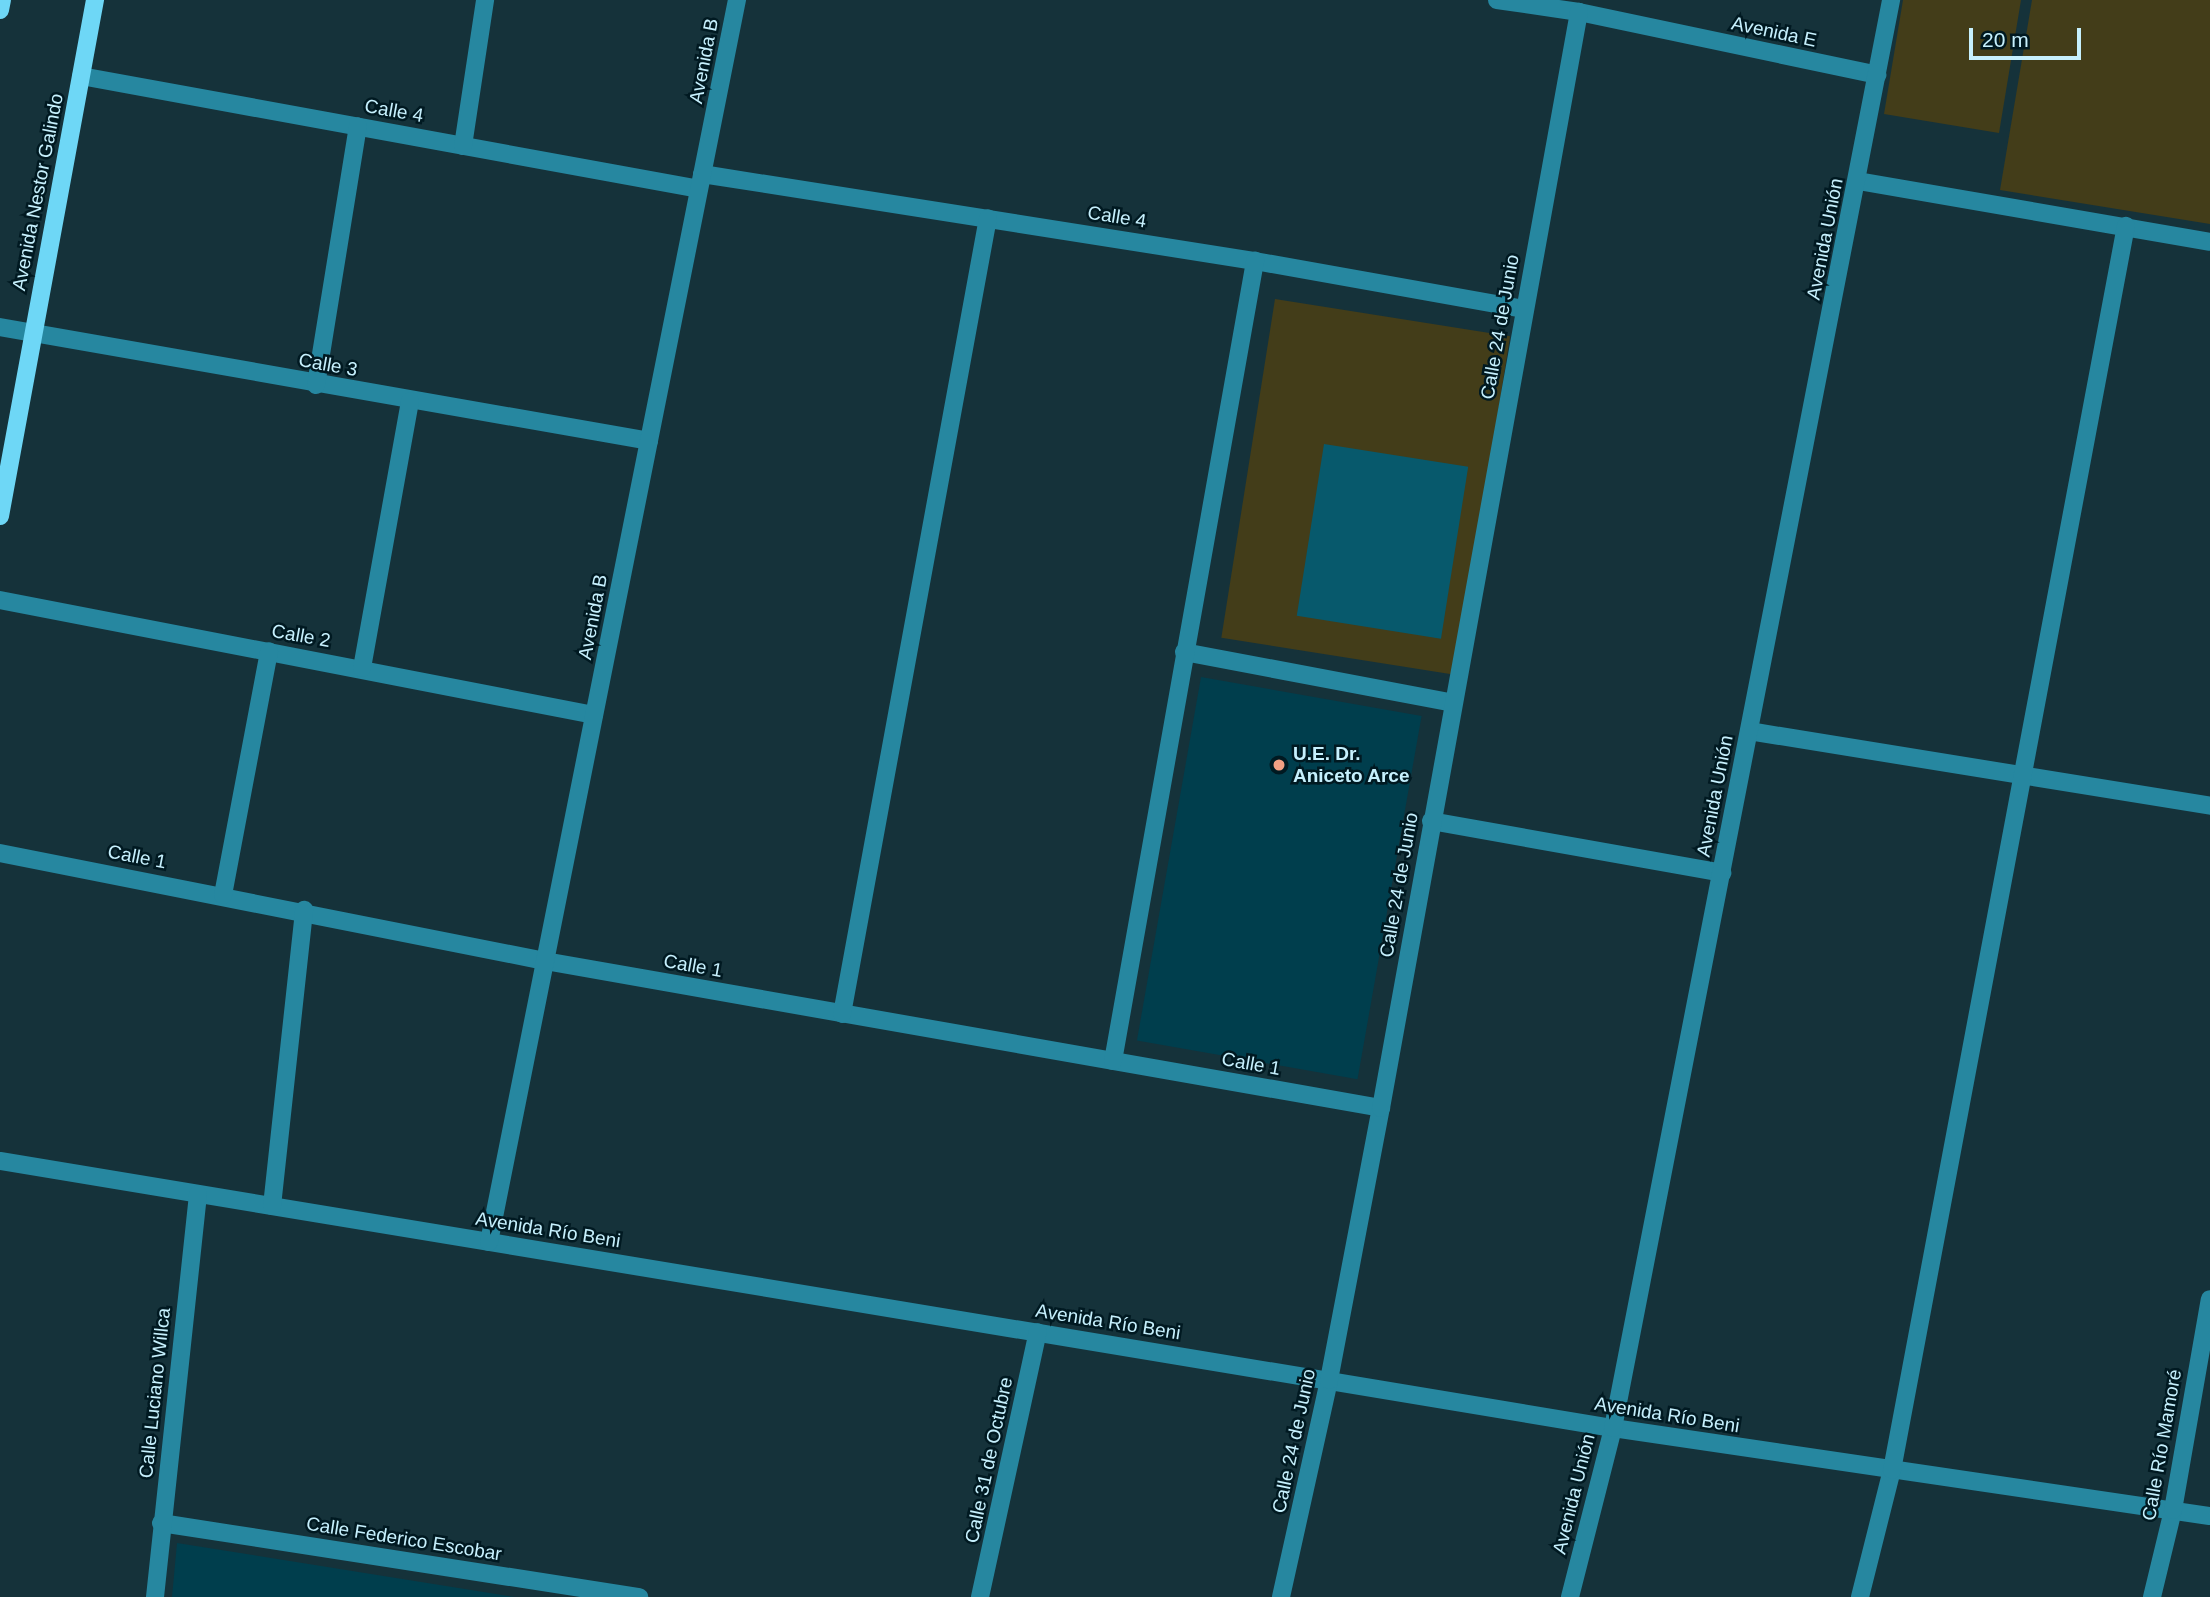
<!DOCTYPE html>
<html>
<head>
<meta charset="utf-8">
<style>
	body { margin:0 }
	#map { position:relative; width:2210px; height:1597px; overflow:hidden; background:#15323a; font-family:Arial,sans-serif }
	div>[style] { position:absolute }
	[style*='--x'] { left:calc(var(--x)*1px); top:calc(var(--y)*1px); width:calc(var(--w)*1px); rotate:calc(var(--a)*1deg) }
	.built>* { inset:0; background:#003e4d; transform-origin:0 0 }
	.green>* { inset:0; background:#433d19; transform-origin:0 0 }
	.building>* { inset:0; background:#07596c; transform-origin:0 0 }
	.minor>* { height:18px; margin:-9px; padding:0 9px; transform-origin:9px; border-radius:9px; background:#2687a0 }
	.major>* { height:18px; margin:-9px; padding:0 9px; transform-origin:9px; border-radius:9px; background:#6ed7f6 }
	.dots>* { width:19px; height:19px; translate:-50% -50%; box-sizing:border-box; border:4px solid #001921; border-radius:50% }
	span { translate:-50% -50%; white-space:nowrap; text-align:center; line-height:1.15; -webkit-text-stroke:5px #001921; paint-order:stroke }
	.street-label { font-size:19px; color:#c6f0fd }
	.poi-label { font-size:19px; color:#c6f0fd; font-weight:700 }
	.left { translate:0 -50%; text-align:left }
	.scale { position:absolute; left:1969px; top:28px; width:112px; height:32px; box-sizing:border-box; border:4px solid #c6f0fd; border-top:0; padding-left:9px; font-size:21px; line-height:24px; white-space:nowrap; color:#c6f0fd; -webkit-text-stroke:5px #001921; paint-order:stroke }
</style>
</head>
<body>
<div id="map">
	<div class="built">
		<i style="left:1201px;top:677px;width:224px;height:369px;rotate:10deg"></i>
		<i style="clip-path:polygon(177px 1543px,515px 1597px,172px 1597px)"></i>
	</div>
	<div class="green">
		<i style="clip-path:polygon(1903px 0,2021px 0,1999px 133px,1884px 114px)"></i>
		<i style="clip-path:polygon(2032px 0,2210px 0,2210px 224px,2000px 190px)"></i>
		<i style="left:1275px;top:299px;width:238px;height:343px;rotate:9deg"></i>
	</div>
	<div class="building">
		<i style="left:1324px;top:444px;width:146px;height:174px;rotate:9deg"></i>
	</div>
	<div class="minor">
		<i style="--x:1497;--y:0;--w:83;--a:8.3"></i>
		<i style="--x:1579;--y:12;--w:305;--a:11.9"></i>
		<i style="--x:81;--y:76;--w:628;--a:10.36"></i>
		<i style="--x:463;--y:146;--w:148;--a:-81.4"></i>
		<i style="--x:702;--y:174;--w:560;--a:8.94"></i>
		<i style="--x:1255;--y:261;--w:274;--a:10.1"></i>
		<i style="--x:1858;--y:181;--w:357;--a:9.8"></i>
		<i style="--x:0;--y:327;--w:659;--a:9.96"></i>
		<i style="--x:316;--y:385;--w:262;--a:-80.8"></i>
		<i style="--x:0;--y:600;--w:605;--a:10.96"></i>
		<i style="--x:1184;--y:652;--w:274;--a:10.7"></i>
		<i style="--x:362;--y:668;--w:271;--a:-79.8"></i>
		<i style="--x:1749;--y:731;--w:467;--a:9.2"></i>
		<i style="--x:1431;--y:821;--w:296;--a:10.1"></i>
		<i style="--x:0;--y:853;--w:556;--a:11.21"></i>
		<i style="--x:545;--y:961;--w:849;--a:9.97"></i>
		<i style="--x:223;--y:895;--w:248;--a:-79.3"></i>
		<i style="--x:842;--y:1014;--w:809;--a:-79.61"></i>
		<i style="--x:1113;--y:1061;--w:813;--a:-79.93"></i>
		<i style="--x:0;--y:1161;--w:1635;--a:9.4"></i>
		<i style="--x:1613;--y:1428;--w:603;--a:8.39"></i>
		<i style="--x:272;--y:1206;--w:298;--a:-83.8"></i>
		<i style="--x:489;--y:1242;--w:1267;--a:-78.71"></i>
		<i style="--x:161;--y:1523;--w:484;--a:8.8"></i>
		<i style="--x:155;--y:1597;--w:405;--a:-83.9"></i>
		<i style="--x:980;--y:1597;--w:271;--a:-77.7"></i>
		<i style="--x:1281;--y:1597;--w:222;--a:-77.5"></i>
		<i style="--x:1329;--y:1380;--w:277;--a:-79.2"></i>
		<i style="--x:1381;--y:1108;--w:1114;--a:-79.76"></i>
		<i style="--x:1570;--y:1597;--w:174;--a:-75.7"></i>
		<i style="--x:1613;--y:1428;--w:1455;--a:-78.98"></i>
		<i style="--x:1860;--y:1597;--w:131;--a:-75.9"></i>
		<i style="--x:1892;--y:1470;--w:1266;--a:-79.35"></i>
		<i style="--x:2152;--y:1597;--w:89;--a:-76.4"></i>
		<i style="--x:2173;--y:1510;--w:214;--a:-80.1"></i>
	</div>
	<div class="major">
		<i style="--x:0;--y:10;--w:10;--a:-79"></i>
		<i style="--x:0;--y:516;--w:525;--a:-79.57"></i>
	</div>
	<div class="dots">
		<i style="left:1279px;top:765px;background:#f39f83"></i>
	</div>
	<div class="street-label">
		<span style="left:1774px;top:32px;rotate:12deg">Avenida E</span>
		<span style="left:704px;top:61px;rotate:-79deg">Avenida B</span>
		<span style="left:394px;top:111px;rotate:10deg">Calle 4</span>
		<span style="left:38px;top:192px;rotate:-79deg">Avenida Nestor Galindo</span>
		<span style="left:1117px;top:217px;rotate:9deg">Calle 4</span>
		<span style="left:1825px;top:239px;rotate:-79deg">Avenida Unión</span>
		<span style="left:1500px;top:327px;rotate:-80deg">Calle 24 de Junio</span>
		<span style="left:328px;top:365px;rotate:10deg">Calle 3</span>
		<span style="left:593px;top:617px;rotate:-79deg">Avenida B</span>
		<span style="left:301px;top:636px;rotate:10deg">Calle 2</span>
		<span style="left:1715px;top:796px;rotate:-79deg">Avenida Unión</span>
		<span style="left:137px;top:857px;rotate:11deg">Calle 1</span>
		<span style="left:1399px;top:885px;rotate:-80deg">Calle 24 de Junio</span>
		<span style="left:693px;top:966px;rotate:10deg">Calle 1</span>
		<span style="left:1251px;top:1064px;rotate:10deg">Calle 1</span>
		<span style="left:548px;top:1230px;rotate:9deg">Avenida Río Beni</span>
		<span style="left:1108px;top:1322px;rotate:9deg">Avenida Río Beni</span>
		<span style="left:155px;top:1393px;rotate:-84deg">Calle Luciano Willca</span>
		<span style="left:1667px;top:1415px;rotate:9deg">Avenida Río Beni</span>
		<span style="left:1294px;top:1441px;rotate:-78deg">Calle 24 de Junio</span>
		<span style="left:2162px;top:1445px;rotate:-80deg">Calle Río Mamoré</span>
		<span style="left:989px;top:1460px;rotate:-78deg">Calle 31 de Octubre</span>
		<span style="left:1574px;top:1494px;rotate:-76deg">Avenida Unión</span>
		<span style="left:404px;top:1539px;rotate:9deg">Calle Federico Escobar</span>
	</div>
	<div class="poi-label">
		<span class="left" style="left:1293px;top:765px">U.E. Dr.<br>Aniceto Arce</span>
	</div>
	<div class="scale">20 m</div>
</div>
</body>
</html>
